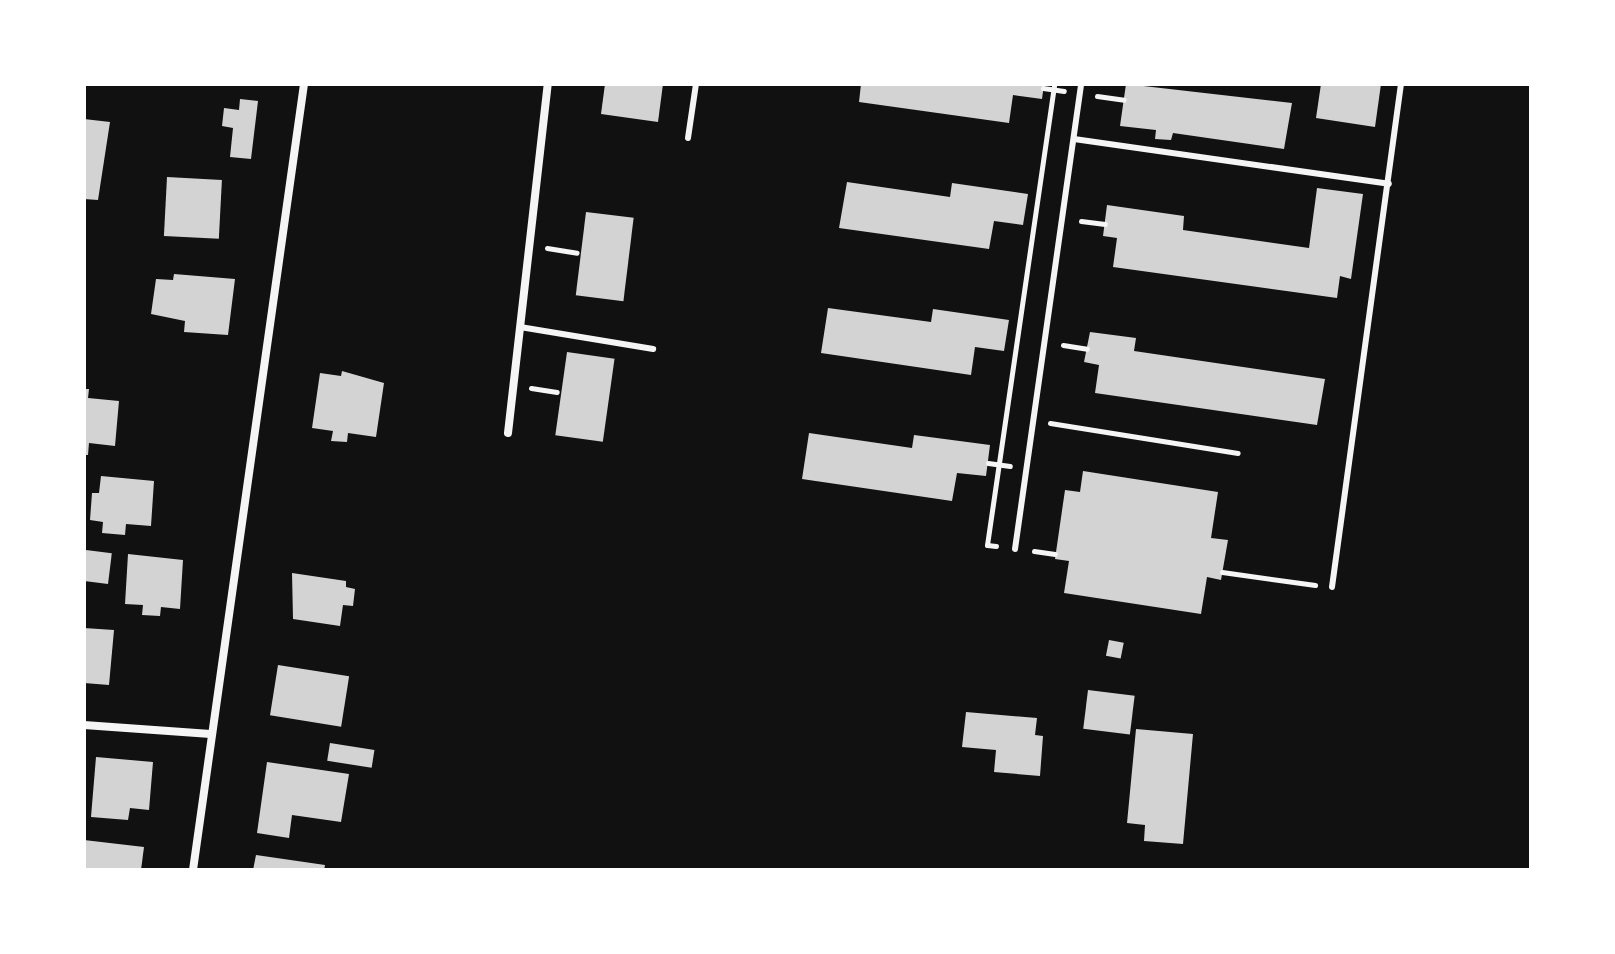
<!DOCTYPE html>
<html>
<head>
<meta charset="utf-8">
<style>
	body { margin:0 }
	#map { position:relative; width:1615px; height:954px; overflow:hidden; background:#111; font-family:Spectral,serif }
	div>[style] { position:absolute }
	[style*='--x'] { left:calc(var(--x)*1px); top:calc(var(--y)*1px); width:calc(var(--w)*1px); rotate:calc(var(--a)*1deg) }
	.building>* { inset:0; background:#d3d3d3; transform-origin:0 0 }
	.path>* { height:5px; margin:-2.5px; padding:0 2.5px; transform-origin:2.5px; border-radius:2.5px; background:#f5f5f5 }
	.service>* { height:6px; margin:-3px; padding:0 3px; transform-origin:3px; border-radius:3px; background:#f5f5f5 }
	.minor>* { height:8px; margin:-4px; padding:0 4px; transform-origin:4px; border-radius:4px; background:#f5f5f5 }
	span { translate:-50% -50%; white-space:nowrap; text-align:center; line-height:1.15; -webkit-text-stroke:8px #fff; paint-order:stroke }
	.frame { position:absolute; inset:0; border:86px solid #fff; pointer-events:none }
</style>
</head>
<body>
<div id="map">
	<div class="building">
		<i style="clip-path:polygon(605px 84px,663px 84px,658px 122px,601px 114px)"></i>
		<i style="clip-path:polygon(861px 84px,1044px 84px,1042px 99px,1013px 95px,1009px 123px,859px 102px)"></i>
		<i style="clip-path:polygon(1126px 84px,1292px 103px,1284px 149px,1173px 133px,1171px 140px,1155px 139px,1156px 130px,1120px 126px)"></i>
		<i style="clip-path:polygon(1321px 84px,1381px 84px,1375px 127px,1316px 118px)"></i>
		<i style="clip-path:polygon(240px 99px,258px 101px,251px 159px,230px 157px,233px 128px,222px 126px,224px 108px,239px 110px)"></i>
		<i style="clip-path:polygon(84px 119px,110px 122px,98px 200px,84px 199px)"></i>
		<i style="left:167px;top:177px;width:55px;height:59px;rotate:3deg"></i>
		<i style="clip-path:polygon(847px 182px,950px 197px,952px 183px,1028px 194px,1023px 225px,994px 221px,989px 249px,839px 228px)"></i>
		<i style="clip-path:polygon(1317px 188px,1363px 194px,1351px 279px,1340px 276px,1337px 298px,1113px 267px,1117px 238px,1103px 236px,1107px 205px,1184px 216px,1183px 230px,1309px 248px)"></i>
		<i style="left:586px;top:212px;width:48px;height:84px;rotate:7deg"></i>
		<i style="clip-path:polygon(174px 274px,235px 279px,228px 335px,184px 332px,185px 321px,151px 314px,156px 279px,173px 280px)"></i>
		<i style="clip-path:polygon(828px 308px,931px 322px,933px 309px,1009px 320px,1004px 351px,975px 347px,971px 375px,821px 353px)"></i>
		<i style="clip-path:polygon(1090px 332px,1136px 338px,1134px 351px,1325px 379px,1317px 425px,1095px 393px,1099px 365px,1084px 362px)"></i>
		<i style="left:567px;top:352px;width:48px;height:84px;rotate:8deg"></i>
		<i style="clip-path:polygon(342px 371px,384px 383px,376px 437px,348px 433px,347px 442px,331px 441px,333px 431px,312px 428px,320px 373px,341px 376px)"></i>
		<i style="clip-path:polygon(84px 389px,89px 389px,88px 398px,119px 401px,115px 446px,89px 443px,88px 455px,84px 455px)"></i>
		<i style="clip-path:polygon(809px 433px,912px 448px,914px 435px,990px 445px,986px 476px,957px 473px,952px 501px,802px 479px)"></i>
		<i style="clip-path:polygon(1083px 471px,1218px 492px,1211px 538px,1228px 540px,1221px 580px,1207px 577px,1201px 614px,1064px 593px,1069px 561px,1055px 559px,1065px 490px,1080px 492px)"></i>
		<i style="clip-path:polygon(101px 476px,154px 481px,151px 526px,126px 524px,125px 535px,102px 533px,103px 522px,90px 520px,92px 493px,99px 493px)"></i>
		<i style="left:86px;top:550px;width:26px;height:31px;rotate:7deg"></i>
		<i style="clip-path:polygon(128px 554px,183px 560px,180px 609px,161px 607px,160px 616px,142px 615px,143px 605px,125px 604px)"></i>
		<i style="clip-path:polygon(292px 573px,346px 581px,346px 587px,355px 589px,353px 606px,343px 605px,340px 626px,293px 619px)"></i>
		<i style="clip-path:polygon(84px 628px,114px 630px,109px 685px,84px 683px)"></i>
		<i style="left:1109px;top:640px;width:15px;height:16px;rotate:11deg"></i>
		<i style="left:278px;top:665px;width:72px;height:51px;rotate:9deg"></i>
		<i style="left:1088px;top:690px;width:47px;height:39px;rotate:7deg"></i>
		<i style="clip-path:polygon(966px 712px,1037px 718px,1035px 735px,1043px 736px,1040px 776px,994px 772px,996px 750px,962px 747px)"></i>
		<i style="clip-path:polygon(1136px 729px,1193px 734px,1183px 844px,1144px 841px,1145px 825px,1127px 823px)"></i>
		<i style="left:330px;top:743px;width:45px;height:18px;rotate:9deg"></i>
		<i style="clip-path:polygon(96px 757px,153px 762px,149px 810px,130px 808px,128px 820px,91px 817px)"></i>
		<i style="clip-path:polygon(267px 762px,349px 774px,341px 822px,292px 815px,289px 838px,257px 833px)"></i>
		<i style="clip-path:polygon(84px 840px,144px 847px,141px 870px,84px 870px)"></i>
		<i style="clip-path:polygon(256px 855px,325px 865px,324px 870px,253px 870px)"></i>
	</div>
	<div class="path">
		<i style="--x:1043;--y:88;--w:21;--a:8"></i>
		<i style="--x:1097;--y:96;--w:27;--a:8"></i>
		<i style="--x:1081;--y:221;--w:24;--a:7"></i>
		<i style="--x:547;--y:248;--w:30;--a:9"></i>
		<i style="--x:1063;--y:345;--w:24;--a:9"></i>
		<i style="--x:531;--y:388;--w:26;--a:9"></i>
		<i style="--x:1050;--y:423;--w:190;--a:9.1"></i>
		<i style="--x:988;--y:463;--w:22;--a:8"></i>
		<i style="--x:996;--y:546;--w:9;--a:-174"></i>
		<i style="--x:987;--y:545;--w:466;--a:-81.7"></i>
		<i style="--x:1034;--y:551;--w:21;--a:8"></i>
		<i style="--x:1222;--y:572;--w:94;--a:8"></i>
	</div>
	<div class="service">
		<i style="--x:688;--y:138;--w:55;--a:-81.6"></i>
		<i style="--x:1074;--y:139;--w:318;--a:8.1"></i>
		<i style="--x:520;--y:327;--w:135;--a:9.4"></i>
		<i style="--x:1015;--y:549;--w:470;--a:-81.9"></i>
		<i style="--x:1332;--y:587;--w:508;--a:-82.19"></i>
	</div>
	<div class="minor">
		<i style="--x:508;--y:433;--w:351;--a:-83.5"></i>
		<i style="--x:84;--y:725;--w:127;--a:4.1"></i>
		<i style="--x:193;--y:870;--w:794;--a:-81.96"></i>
	</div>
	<div class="frame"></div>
</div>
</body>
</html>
